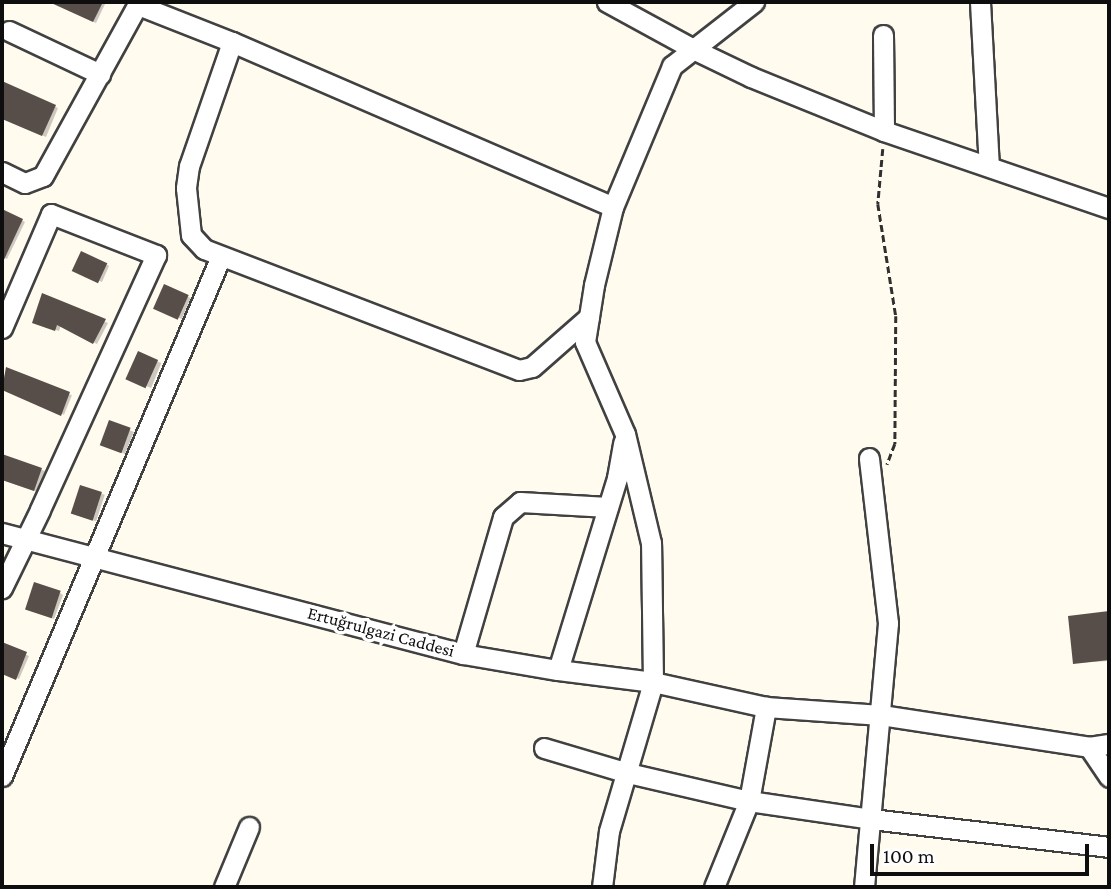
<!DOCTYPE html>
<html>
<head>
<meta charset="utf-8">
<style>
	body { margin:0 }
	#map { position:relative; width:1111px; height:889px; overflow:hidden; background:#fffbef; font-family:"Crimson Pro",serif }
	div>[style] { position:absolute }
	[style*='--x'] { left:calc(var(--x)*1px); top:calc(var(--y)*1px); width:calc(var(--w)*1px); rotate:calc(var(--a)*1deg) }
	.shadow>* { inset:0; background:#0003; transform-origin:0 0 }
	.building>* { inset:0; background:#574e4a; transform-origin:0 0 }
	.path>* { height:2.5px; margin-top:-1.25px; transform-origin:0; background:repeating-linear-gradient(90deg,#303030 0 7px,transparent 0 10.5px) }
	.roads { filter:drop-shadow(2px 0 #414141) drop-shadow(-2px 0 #414141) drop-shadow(0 2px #414141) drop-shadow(0 -2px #414141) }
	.minor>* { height:19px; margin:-9.5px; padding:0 9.5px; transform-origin:9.5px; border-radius:9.5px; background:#fff }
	span { translate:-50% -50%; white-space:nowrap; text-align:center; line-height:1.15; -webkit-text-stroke:7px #fff; paint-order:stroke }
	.street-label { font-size:18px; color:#0e0e0e }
	.frame { position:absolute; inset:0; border:4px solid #0e0e0e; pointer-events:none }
	.scale { position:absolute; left:870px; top:844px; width:219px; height:32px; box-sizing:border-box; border:4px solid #0e0e0e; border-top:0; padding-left:9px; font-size:21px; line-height:24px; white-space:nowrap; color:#0e0e0e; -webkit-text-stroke:5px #fff; paint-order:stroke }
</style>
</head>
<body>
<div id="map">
	<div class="shadow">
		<i style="clip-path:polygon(52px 2px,106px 2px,96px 23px)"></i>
		<i style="clip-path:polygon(2px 83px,58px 108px,46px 137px,2px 117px)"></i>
		<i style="clip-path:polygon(5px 212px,25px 222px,7px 259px,2px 257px,2px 218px)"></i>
		<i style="clip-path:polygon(106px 264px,109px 266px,102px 282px,77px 272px)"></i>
		<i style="left:165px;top:287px;width:28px;height:23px;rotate:23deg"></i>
		<i style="clip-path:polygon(43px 295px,108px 323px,97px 344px,61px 325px,59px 331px,37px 324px)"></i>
		<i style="left:139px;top:354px;width:24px;height:27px;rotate:22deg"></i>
		<i style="left:7px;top:369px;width:70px;height:21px;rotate:22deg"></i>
		<i style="clip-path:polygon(110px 422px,134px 432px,125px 454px,104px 446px)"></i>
		<i style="clip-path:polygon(2px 455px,45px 471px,38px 492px,2px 480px)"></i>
		<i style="left:81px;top:487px;width:25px;height:28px;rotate:18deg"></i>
		<i style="clip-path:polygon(60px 593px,63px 595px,54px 619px,29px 610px)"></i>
		<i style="clip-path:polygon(1109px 613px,1109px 661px,1075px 663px,1070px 617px)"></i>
		<i style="clip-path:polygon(5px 645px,29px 656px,19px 679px,2px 672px)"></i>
	</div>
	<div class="building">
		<i style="clip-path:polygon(49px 2px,103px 2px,93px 22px)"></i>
		<i style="clip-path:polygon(2px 81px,56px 105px,42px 136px,2px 119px)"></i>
		<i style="clip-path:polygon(2px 209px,23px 219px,2px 264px)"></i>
		<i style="left:81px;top:251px;width:29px;height:22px;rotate:25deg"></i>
		<i style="left:164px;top:284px;width:27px;height:27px;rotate:24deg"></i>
		<i style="clip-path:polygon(42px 293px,106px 319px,93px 344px,57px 325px,55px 331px,32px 323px)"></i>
		<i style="left:138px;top:351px;width:22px;height:31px;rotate:24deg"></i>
		<i style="clip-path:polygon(6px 367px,70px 392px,61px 416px,2px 390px)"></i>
		<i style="left:109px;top:420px;width:23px;height:27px;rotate:20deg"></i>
		<i style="clip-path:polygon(2px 454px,42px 468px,34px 491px,2px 480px)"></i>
		<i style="left:80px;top:485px;width:23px;height:30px;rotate:18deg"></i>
		<i style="left:34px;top:582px;width:28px;height:29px;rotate:18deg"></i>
		<i style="clip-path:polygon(1109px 611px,1109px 660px,1073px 664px,1068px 616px)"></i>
		<i style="clip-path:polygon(2px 642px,27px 652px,16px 680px,2px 674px)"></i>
	</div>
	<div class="path">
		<i style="--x:883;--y:149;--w:55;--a:95.2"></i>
		<i style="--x:878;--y:204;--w:113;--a:80.9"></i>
		<i style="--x:896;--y:316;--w:128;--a:90.4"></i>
		<i style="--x:895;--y:444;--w:22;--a:111"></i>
	</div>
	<div class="roads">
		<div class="minor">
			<i style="--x:607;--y:2;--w:100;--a:28.6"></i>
			<i style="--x:695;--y:50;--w:62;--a:25.7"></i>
			<i style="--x:751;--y:77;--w:144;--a:22.1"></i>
			<i style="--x:884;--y:131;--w:238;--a:18.9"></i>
			<i style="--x:980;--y:2;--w:164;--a:86.9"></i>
			<i style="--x:138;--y:5;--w:101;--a:21.5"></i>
			<i style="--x:232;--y:42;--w:415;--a:23.4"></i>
			<i style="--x:9;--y:31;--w:101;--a:25.3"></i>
			<i style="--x:883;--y:35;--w:96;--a:89.4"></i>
			<i style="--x:232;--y:42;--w:131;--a:109.1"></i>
			<i style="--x:189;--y:166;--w:22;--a:98"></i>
			<i style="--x:186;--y:188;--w:47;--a:83.9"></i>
			<i style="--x:191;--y:235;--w:19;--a:47"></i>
			<i style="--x:204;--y:249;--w:337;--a:21"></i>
			<i style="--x:519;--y:370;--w:13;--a:-13"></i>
			<i style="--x:532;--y:367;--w:76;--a:-41.3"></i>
			<i style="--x:2;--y:172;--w:25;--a:26"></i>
			<i style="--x:25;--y:183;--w:19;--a:-21"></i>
			<i style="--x:43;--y:176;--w:199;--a:-61.1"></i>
			<i style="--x:2;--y:328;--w:124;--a:-66.7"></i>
			<i style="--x:51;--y:214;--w:113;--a:21.3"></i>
			<i style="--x:156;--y:255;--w:280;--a:114.5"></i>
			<i style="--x:40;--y:510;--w:87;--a:116"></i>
			<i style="--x:2;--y:533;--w:477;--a:14.7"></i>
			<i style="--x:463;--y:654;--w:96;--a:9.6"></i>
			<i style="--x:558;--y:670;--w:96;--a:7.2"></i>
			<i style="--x:653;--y:682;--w:116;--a:12.5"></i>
			<i style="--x:463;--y:654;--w:143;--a:-73.7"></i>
			<i style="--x:503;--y:517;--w:23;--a:-41"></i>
			<i style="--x:520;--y:502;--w:88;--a:3.3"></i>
			<i style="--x:558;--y:670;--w:201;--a:-72.9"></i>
			<i style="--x:617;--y:478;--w:36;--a:-80"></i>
			<i style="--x:1089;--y:747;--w:36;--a:56"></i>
			<i style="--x:544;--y:748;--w:88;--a:16.6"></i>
			<i style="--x:628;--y:773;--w:124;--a:13"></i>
			<i style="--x:749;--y:801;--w:123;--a:8.4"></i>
			<i style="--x:871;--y:819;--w:240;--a:6.7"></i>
			<i style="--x:2;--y:776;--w:564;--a:-67.16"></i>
			<i style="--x:224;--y:887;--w:65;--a:-67.4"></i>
			<i style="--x:602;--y:887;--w:56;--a:-82.9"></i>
			<i style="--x:609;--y:831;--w:155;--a:-73.5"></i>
			<i style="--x:653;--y:682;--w:139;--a:-90.8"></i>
			<i style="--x:651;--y:543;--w:112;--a:-103.4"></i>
			<i style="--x:625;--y:434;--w:100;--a:-113.5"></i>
			<i style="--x:585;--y:342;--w:58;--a:-81"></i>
			<i style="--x:594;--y:285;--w:80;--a:-76.3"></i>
			<i style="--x:613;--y:207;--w:153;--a:-67.3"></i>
			<i style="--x:672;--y:66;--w:104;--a:-38"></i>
			<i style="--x:714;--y:887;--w:93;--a:-67.9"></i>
			<i style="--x:749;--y:801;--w:96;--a:-79.7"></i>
			<i style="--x:766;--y:707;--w:115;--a:4"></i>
			<i style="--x:881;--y:715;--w:210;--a:8.7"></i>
			<i style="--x:1089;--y:747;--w:20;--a:-9"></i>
			<i style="--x:864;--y:887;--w:265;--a:-84.8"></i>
			<i style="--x:888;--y:623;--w:166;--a:-96.6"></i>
		</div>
	</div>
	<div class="street-label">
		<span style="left:381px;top:632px;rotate:15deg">Ertuğrulgazi Caddesi</span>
	</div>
	<div class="frame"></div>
	<div class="scale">100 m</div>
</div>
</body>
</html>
